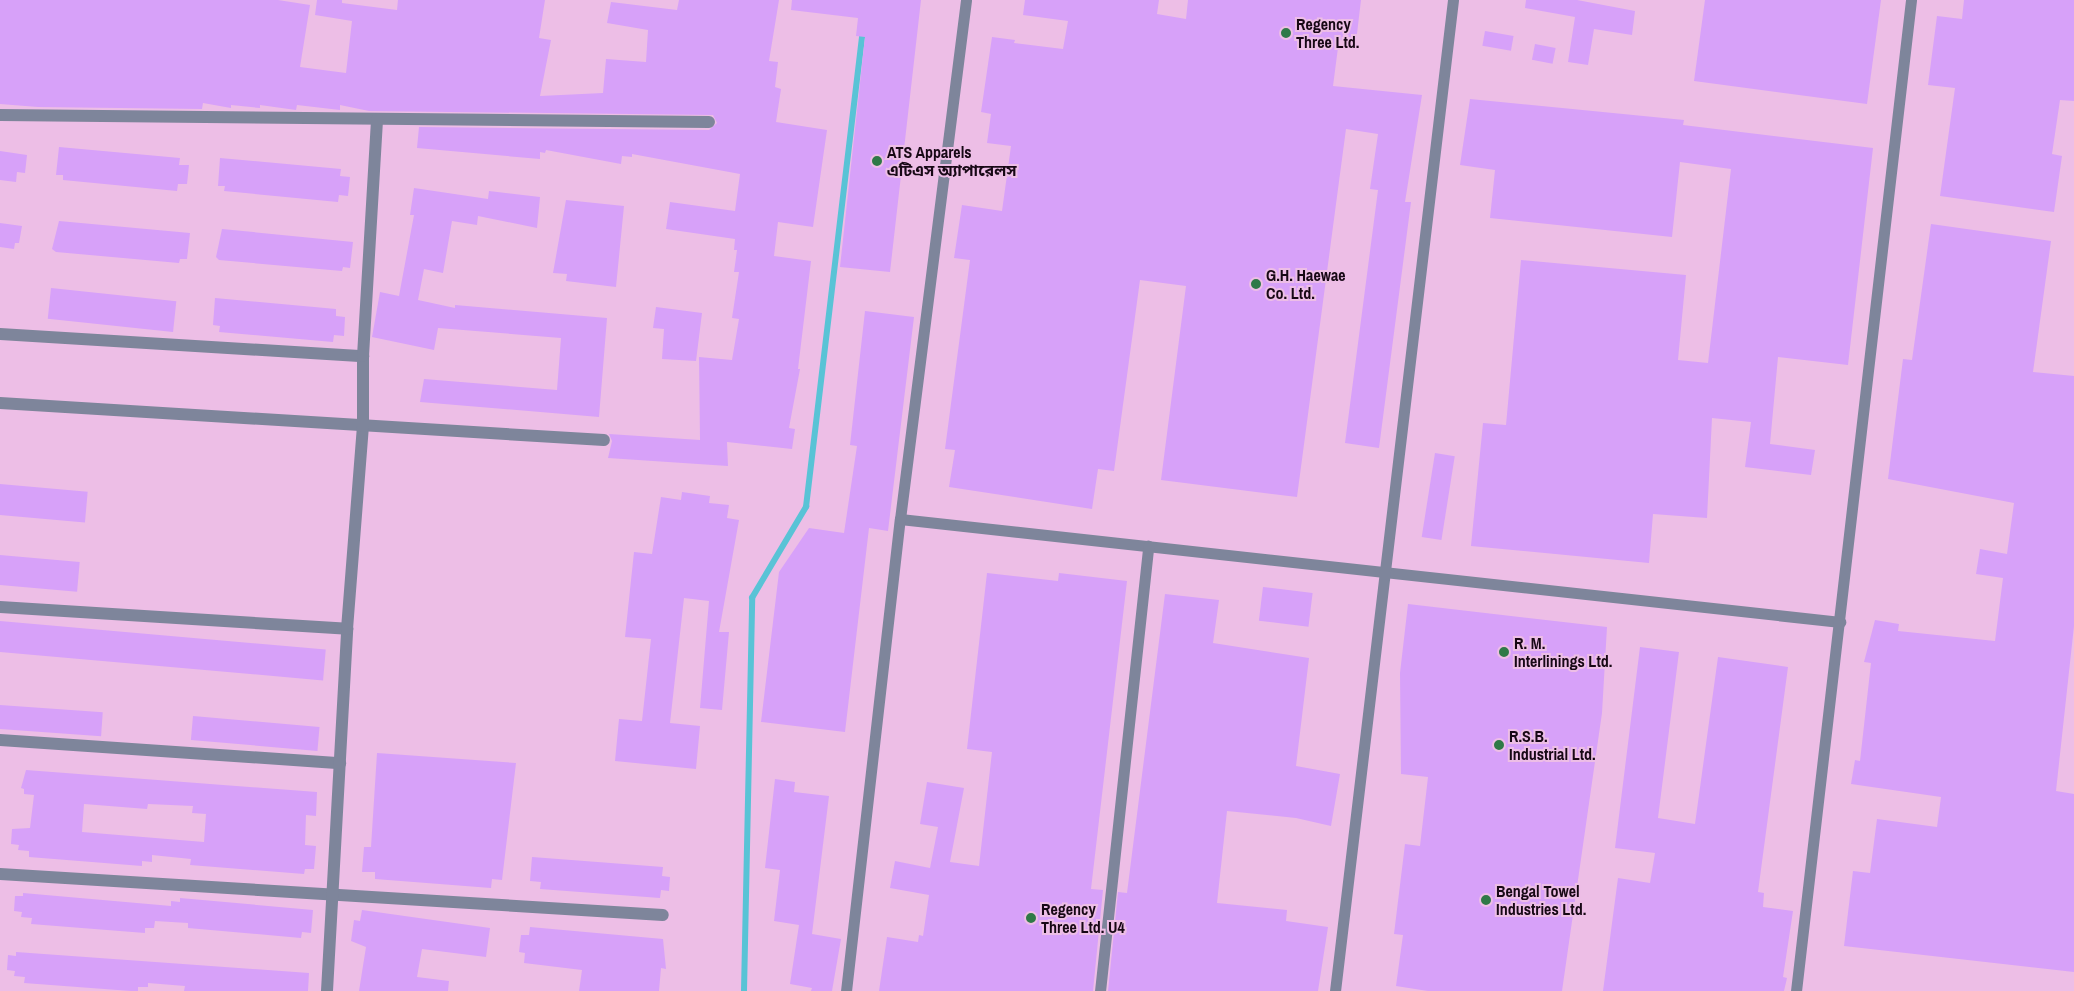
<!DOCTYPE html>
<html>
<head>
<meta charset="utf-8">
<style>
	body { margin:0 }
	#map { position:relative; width:2074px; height:991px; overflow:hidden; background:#edbee6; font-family:"Archivo Narrow","Noto Sans Bengali",sans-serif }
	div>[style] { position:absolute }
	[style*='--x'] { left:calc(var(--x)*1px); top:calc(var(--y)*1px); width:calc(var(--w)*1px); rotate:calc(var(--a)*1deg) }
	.stream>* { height:5.5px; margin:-2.75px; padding:0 2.75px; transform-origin:2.75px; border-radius:2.75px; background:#59c3d6 }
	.building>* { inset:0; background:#d7a1f9; transform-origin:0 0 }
	.lane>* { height:11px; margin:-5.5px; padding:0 5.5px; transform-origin:5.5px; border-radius:5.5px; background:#7e859b }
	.street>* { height:12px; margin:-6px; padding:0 6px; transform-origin:6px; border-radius:6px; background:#7e859b }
	.dots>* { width:14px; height:14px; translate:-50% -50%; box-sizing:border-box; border:2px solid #edbee6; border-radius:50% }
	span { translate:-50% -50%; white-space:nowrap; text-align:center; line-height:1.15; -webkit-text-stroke:4px #edbee6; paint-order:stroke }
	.poi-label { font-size:16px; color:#170815; font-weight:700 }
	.left { translate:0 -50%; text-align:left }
</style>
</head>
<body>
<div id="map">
	<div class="stream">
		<i style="--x:744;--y:991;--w:393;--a:-88.8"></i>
		<i style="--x:752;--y:598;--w:106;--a:-59.3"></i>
		<i style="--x:806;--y:507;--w:479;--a:-83.2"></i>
	</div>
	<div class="building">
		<i style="clip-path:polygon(0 0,278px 0,310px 5px,300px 67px,346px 73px,352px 21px,315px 15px,317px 0,342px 0,342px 3px,397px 10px,398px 0,545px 0,539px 38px,551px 40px,540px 96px,603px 93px,606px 59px,646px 62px,648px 30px,607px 23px,611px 2px,677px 10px,679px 0,779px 0,769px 61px,778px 62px,775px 87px,781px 89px,776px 122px,827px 130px,813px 227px,778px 222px,774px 256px,811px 261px,798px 369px,800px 369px,789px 428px,795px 429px,792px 449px,727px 442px,728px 466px,608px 458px,612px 441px,609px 434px,700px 440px,699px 357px,732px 360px,739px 319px,732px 318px,739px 272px,734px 272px,737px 250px,734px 250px,735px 239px,666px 229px,670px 202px,735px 211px,740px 174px,632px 154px,632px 157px,622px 156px,621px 164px,546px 150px,545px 153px,540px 152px,540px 159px,417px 148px,419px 127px,709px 130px,717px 123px,713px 115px,369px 111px,340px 105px,340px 110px,297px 105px,296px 110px,260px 105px,260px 108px,231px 105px,231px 108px,203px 103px,202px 109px,38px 107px,0 104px)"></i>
		<i style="clip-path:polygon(792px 0,921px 0,890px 272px,840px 267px,865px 37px,856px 36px,858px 18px,791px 10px)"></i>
		<i style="clip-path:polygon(1025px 0,1159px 0,1157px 14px,1186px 19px,1188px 0,1361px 0,1356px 42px,1339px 40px,1333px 86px,1422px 95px,1405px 202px,1411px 202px,1379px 448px,1345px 443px,1378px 190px,1370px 189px,1378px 134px,1346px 129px,1297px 497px,1161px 480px,1186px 286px,1140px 280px,1114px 471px,1098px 469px,1092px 509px,949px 487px,955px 450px,945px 449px,970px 260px,954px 258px,962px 205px,1002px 211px,1011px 146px,987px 143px,991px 114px,981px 112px,992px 37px,1015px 40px,1014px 43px,1063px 49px,1068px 21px,1023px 15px)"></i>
		<i style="clip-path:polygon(1526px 0,1577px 0,1635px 11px,1632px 35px,1594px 29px,1588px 65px,1568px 62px,1575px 17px,1525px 8px)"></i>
		<i style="clip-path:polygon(1705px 0,1881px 0,1867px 104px,1694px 81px)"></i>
		<i style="clip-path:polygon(1964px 0,2074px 0,2074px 101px,2060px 100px,2052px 154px,2062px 156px,2054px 212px,1940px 196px,1955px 88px,1928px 85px,1937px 16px,1962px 19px)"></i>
		<i style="left:1485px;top:31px;width:29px;height:15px;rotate:10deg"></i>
		<i style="left:1535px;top:44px;width:21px;height:16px;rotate:11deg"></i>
		<i style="clip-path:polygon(1470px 99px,1684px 120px,1683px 125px,1873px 148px,1848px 365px,1778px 357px,1770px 444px,1815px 450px,1811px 475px,1745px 467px,1751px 422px,1712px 418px,1707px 518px,1653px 514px,1649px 563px,1471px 546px,1483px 423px,1506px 425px,1521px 260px,1686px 275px,1678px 360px,1708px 363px,1731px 169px,1680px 162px,1672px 237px,1490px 218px,1495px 170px,1460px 165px)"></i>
		<i style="clip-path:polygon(59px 147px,180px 158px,179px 165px,189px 165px,187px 184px,178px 184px,177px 191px,63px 180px,63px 175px,56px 175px)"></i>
		<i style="clip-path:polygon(0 151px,27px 155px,25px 173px,17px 172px,16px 182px,0 180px)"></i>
		<i style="clip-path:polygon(220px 158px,341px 169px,340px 176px,350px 177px,348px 196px,339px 195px,338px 202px,224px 191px,225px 186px,218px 186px)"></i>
		<i style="clip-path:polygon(414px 188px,488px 199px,489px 191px,540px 197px,537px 228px,478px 216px,477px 225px,452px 221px,443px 273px,424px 269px,418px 300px,455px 308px,455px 305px,607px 318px,599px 417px,420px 402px,424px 379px,557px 390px,561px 338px,438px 328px,434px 350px,372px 337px,380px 292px,399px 296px,414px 215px,410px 215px)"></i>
		<i style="clip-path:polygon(566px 200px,624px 206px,616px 287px,566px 281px,567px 274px,553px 273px)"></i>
		<i style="clip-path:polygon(59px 221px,190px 233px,187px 259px,180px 259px,179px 263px,56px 252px,52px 249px)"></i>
		<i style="clip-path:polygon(0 223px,22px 226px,19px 243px,15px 243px,14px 249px,0 247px)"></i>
		<i style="clip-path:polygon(1931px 224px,2051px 241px,2033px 372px,2074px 376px,2074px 626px,2056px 791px,2074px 794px,2074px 972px,1844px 946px,1853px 871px,1870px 873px,1877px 819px,1937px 827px,1941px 797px,1851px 784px,1855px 760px,1860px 761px,1871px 663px,1864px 662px,1875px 620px,1899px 624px,1898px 631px,1995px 641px,2003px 578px,1976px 574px,1980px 549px,2007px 554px,2014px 503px,1888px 479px,1903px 359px,1912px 360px)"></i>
		<i style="clip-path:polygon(222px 229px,353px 242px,350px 268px,343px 267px,342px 271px,219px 260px,216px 257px)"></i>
		<i style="left:51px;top:288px;width:126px;height:31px;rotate:6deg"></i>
		<i style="clip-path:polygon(215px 298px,336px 309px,336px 316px,345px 317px,344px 336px,334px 335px,333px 342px,219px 332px,220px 326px,213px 325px)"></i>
		<i style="clip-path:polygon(656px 307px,702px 313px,696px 361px,662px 359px,664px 329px,653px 328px)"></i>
		<i style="clip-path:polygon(865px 311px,914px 317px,888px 531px,869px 528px,845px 732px,761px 722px,779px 572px,809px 528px,844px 533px,857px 446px,850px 445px)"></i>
		<i style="left:1435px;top:453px;width:20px;height:85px;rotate:9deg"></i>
		<i style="left:0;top:484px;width:88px;height:31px;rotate:5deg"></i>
		<i style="clip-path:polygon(682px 492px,710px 496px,709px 503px,729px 505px,727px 518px,739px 520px,719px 632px,729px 632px,722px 710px,700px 708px,709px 601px,684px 598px,670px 723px,700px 726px,696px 769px,615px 761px,619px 719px,642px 721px,651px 639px,625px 637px,634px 552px,652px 554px,661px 497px,681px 500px)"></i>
		<i style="left:0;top:555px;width:80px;height:30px;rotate:5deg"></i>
		<i style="clip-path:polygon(987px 573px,1058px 581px,1059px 573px,1127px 581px,1091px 889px,1103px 890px,1093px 991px,879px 991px,887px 937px,918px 942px,919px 935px,923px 936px,929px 895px,890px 888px,895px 861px,930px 868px,938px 827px,920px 824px,927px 782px,964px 788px,950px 862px,979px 866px,992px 752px,967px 749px)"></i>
		<i style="left:1263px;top:587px;width:50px;height:34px;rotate:7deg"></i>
		<i style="clip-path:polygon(1165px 594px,1219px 600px,1213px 643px,1309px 658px,1296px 766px,1340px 774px,1331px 826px,1296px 818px,1227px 811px,1217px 903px,1287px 910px,1286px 921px,1328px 927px,1318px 991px,1108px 991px,1118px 892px,1127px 893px)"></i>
		<i style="clip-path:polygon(1408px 604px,1607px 627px,1602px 713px,1562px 991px,1428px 991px,1396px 986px,1403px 935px,1394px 934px,1405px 844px,1420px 846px,1428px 777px,1401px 774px,1400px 673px)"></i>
		<i style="left:0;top:621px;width:327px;height:31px;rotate:5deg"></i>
		<i style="clip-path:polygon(1640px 647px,1679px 652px,1658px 818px,1695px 824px,1718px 657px,1788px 667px,1758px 892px,1764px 893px,1763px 907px,1793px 911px,1783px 977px,1787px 978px,1784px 991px,1603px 991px,1618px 878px,1650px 883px,1655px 853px,1615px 848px)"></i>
		<i style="left:0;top:705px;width:103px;height:24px;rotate:4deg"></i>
		<i style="left:193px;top:716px;width:127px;height:24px;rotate:5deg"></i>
		<i style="clip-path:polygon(377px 753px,516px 763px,502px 880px,492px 879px,491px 888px,375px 879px,375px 872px,362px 872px,364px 847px,371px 847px)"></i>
		<i style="clip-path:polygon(evenodd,26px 770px,317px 792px,316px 816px,306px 815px,305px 845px,316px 846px,314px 869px,305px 869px,304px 874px,190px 865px,191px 859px,152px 855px,152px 862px,142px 861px,142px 866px,29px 857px,29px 851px,18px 850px,19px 845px,11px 844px,12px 829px,30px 828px,34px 795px,24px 794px,24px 789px,21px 788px,26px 770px,84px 804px,147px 809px,148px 804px,193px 806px,192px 813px,206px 814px,204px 842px,82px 832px,84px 804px)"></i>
		<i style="clip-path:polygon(775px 779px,795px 782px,794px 792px,829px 796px,812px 934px,841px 939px,832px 991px,811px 991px,812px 988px,790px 984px,799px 925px,774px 921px,780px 870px,765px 868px)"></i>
		<i style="clip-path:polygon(532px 857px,663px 867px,662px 876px,670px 877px,669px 891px,661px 890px,660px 898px,540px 889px,541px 882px,530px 881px)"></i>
		<i style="clip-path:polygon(23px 893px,171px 906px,171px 901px,180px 902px,180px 898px,313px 910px,311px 933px,302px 932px,301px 938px,188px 928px,188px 923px,155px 921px,154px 928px,145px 928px,145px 933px,31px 924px,32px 918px,21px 917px,22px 912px,14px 911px,15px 896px,23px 896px)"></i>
		<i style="clip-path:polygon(362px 910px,490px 928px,486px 957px,422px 949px,417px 977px,449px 981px,448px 991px,359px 991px,366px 947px,351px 941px,354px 920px,360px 921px)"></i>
		<i style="clip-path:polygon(530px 927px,663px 939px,666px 969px,661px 968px,659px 991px,579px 991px,582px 970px,524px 963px,525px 953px,519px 952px,521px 935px,529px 935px)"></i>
		<i style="clip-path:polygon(16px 952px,309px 973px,308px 991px,184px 991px,185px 986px,148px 983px,148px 987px,138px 987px,138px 991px,131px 991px,24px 983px,25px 977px,14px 976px,15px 971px,7px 970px,8px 955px,16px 956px)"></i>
	</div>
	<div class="lane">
		<i style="--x:900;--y:519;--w:946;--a:6.25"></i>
		<i style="--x:846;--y:991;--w:475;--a:-83.5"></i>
		<i style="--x:900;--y:519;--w:523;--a:-82.75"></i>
		<i style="--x:1100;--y:991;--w:448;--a:-83.8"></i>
		<i style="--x:1335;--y:991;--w:998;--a:-83.21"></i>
		<i style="--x:1796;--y:991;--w:998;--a:-83.38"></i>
	</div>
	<div class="street">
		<i style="--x:0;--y:115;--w:709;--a:0.57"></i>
		<i style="--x:0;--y:334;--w:364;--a:3.5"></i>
		<i style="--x:0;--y:403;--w:605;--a:3.51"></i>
		<i style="--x:0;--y:607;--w:348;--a:3.6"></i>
		<i style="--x:0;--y:740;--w:341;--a:3.9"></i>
		<i style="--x:0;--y:874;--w:664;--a:3.54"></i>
		<i style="--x:327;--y:991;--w:363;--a:-86.8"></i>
		<i style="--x:347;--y:629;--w:204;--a:-85.5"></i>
		<i style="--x:363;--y:426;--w:70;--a:-90"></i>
		<i style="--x:363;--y:356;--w:237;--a:-86.6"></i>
	</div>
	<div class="dots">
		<i style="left:1286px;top:33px;background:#2f7947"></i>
		<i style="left:877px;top:161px;background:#2f7947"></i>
		<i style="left:1256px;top:284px;background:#2f7947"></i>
		<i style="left:1504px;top:652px;background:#2f7947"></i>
		<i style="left:1499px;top:745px;background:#2f7947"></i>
		<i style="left:1486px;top:900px;background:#2f7947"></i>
		<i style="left:1031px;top:918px;background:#2f7947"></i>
	</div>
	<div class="poi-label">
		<span class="left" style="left:1296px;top:33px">Regency<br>Three Ltd.</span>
		<span class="left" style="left:887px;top:161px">ATS Apparels<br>এটিএস অ্যাপারেলস</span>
		<span class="left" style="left:1266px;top:284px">G.H. Haewae<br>Co. Ltd.</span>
		<span class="left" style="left:1514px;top:652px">R. M.<br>Interlinings Ltd.</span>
		<span class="left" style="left:1509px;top:745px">R.S.B.<br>Industrial Ltd.</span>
		<span class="left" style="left:1496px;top:900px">Bengal Towel<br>Industries Ltd.</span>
		<span class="left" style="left:1041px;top:918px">Regency<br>Three Ltd. U4</span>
	</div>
</div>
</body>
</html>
